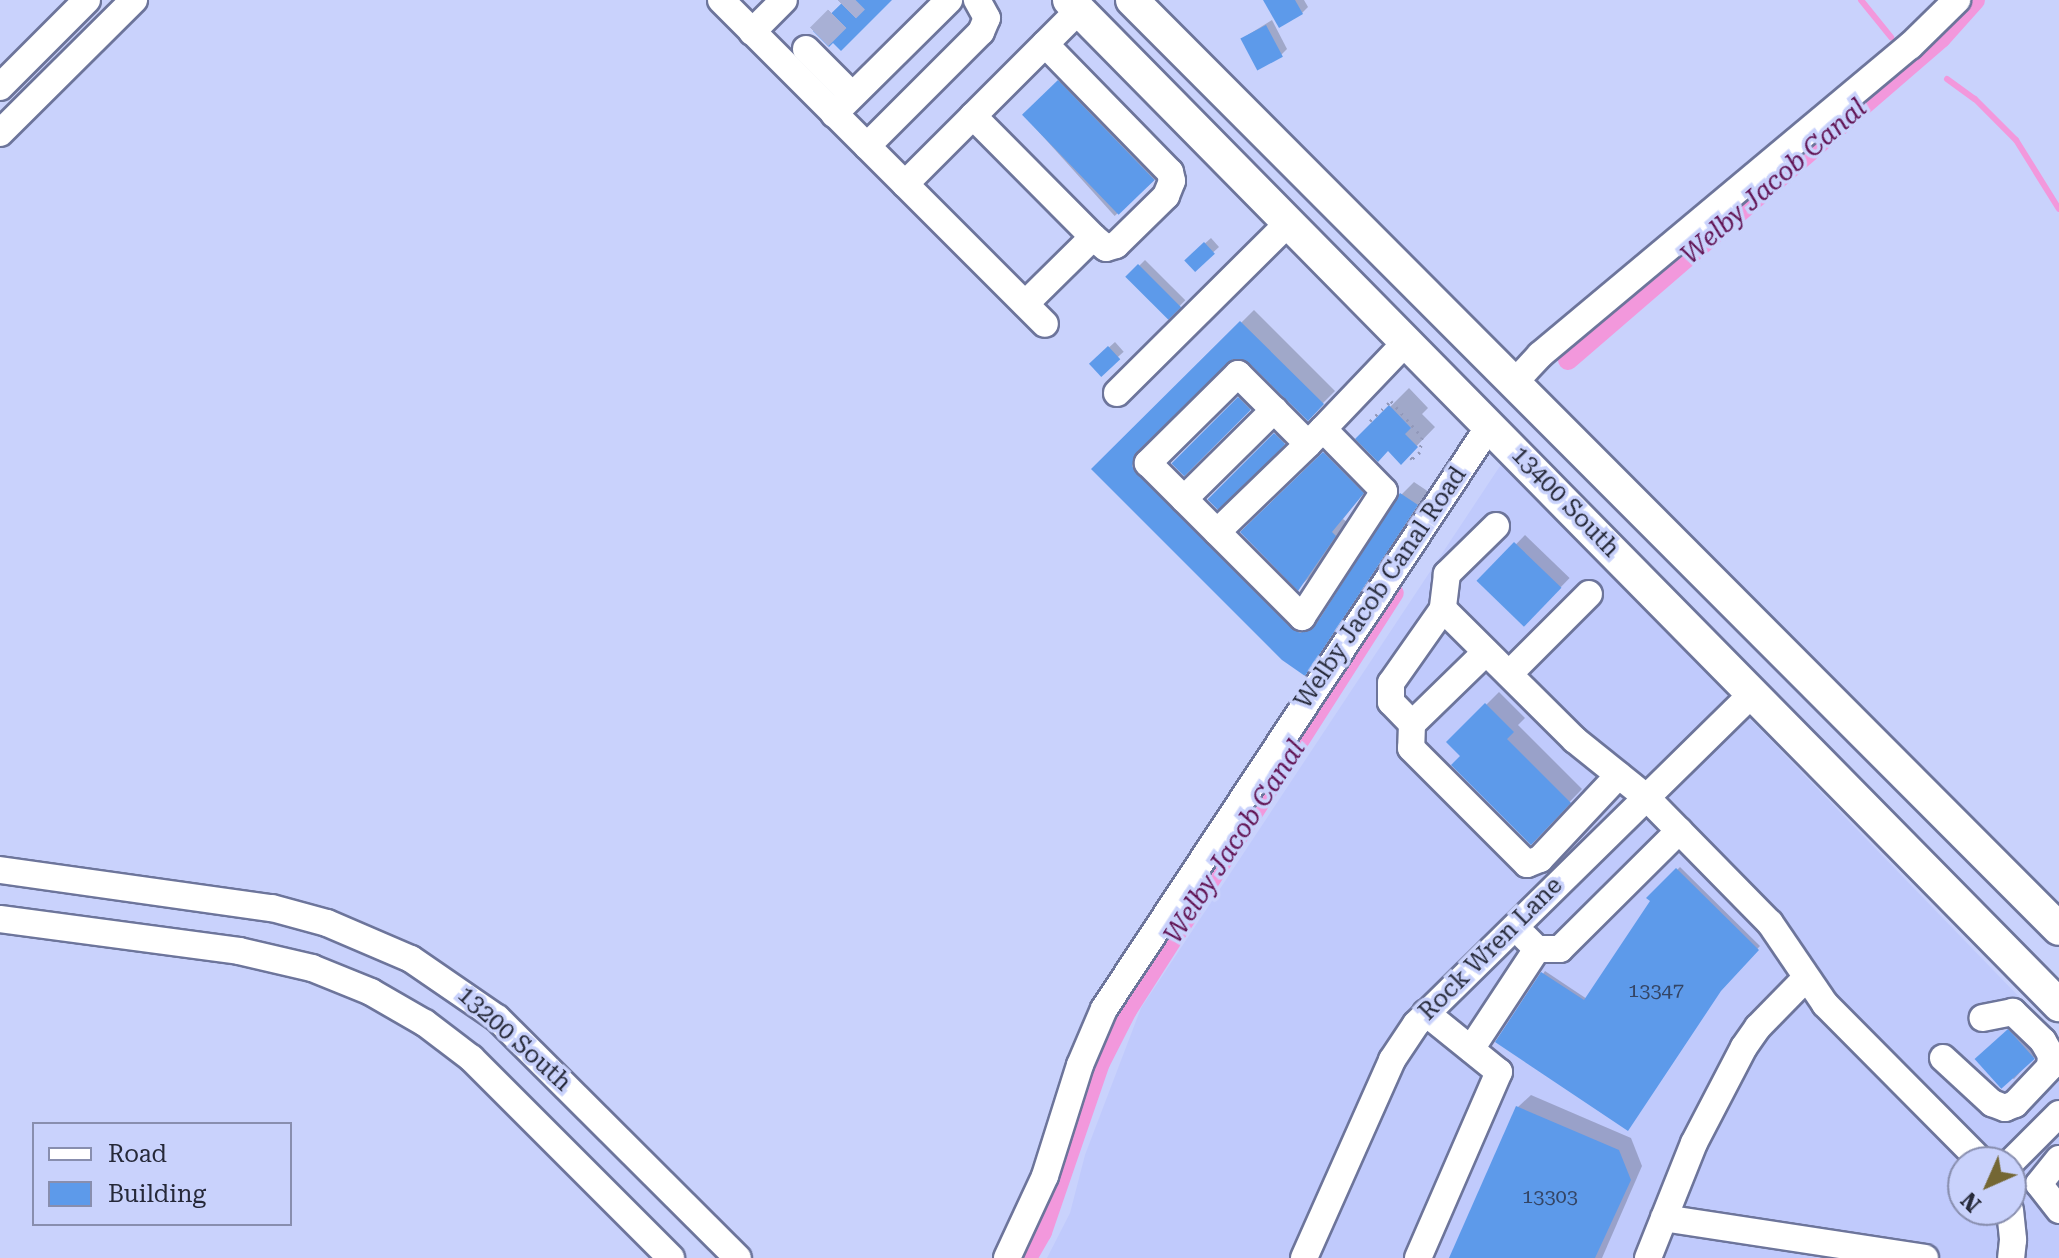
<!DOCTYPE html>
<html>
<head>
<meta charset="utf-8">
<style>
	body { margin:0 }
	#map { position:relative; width:2059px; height:1258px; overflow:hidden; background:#c9d2fc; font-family:"Roboto Serif",serif }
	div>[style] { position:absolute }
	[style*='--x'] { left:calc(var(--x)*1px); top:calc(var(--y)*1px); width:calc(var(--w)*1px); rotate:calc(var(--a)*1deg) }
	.built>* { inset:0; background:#c0cafc }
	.shadow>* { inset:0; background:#0003; transform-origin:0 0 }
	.stream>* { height:6px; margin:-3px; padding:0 3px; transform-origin:3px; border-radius:3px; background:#f298dc }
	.canal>* { height:20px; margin:-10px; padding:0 10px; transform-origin:10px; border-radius:10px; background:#f298dc }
	.building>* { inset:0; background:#5d9aea; transform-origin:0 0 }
	.minor-tunnel>* { height:26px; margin-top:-13px; transform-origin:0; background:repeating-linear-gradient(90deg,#a8b0d5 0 26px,transparent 0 39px) }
	.path>* { height:3px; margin-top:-1.5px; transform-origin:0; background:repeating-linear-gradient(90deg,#9299ba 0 2px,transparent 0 8px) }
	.roads { filter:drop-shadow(2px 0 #6d759b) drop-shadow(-2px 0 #6d759b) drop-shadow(0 2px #6d759b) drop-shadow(0 -2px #6d759b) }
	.minor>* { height:26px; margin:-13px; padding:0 13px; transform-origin:13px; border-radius:13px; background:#fff }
	.major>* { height:32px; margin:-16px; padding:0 16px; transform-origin:16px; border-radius:16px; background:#fff }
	span { translate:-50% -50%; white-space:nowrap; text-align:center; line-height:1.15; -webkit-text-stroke:7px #c9d2fc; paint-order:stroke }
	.number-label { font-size:20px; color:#344565 }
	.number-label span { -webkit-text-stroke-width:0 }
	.street-label { font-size:24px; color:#262939 }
	.water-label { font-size:26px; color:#611354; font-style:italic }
	.legend { position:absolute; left:32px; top:1122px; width:260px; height:104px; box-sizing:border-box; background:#c9d2fc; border:2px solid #888eae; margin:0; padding:10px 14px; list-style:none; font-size:24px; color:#262939 }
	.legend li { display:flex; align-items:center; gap:16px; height:40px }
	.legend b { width:40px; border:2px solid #888eae }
	.north { position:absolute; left:1947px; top:1146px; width:80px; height:80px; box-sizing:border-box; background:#c9d2fc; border:2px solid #888eae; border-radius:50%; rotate:225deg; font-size:22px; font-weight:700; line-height:32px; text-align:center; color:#262939 }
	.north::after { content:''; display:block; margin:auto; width:28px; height:36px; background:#746734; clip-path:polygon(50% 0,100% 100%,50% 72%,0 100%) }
</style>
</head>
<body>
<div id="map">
	<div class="built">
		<i style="clip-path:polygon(evenodd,1502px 463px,2059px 1038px,2059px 1258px,1047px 1258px,1070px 1213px,1085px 1155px,1141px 1008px,1502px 463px,1963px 1162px,2011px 1162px,2011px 1210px,1963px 1210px,1963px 1162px)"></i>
	</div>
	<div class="shadow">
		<i style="clip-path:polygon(1272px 0,1304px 0,1308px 7px,1302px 13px)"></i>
		<i style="clip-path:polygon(1272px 20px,1287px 49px,1281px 55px,1243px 38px)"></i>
		<i style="left:1072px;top:70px;width:137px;height:66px;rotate:48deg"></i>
		<i style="left:1211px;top:238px;width:12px;height:33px;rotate:48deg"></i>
		<i style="left:1145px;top:260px;width:57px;height:23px;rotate:45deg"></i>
		<i style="clip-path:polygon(1254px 310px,1335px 391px,1308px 418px,1250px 361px,1233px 357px,1144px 445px,1149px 462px,1314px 621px,1324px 617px,1401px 495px,1414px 482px,1429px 492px,1317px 661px,1305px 673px,1094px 469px)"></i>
		<i style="left:1115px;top:342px;width:13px;height:32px;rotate:48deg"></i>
		<i style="clip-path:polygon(1409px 388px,1428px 408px,1422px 414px,1435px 427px,1401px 462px,1388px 449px,1358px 439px)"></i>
		<i style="left:1248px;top:389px;width:16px;height:105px;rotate:45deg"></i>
		<i style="left:1284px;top:425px;width:12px;height:105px;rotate:42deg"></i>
		<i style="clip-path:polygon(1337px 441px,1375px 479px,1343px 519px,1347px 522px,1311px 576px,1298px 588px,1243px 532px)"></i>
		<i style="left:1525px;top:535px;width:62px;height:64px;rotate:44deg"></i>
		<i style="clip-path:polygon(1499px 692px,1525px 718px,1518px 725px,1582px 789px,1531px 842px,1449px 742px)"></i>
		<i style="clip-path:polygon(1680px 867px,1760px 946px,1723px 986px,1498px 1041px,1545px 971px,1587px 999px,1652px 901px,1649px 898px)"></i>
		<i style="clip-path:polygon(2018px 1022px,2042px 1048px,2014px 1079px,1979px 1061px)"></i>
		<i style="clip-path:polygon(1531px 1095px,1631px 1138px,1642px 1166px,1602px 1258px,1451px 1258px,1518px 1107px)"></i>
	</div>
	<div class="stream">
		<i style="--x:1861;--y:0;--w:48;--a:51"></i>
		<i style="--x:1947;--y:79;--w:34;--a:36"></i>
		<i style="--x:1975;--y:99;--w:58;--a:45"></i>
		<i style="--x:2016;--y:140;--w:81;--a:58.1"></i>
	</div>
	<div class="canal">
		<i style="--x:1568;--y:360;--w:493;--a:-40.8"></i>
		<i style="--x:1941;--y:38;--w:51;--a:-48.2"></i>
		<i style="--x:1027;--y:1258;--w:30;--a:-60"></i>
		<i style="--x:1042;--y:1232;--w:179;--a:-71.1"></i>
		<i style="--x:1100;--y:1063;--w:59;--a:-63"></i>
		<i style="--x:1127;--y:1010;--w:495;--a:-57.4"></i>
	</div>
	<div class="building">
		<i style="clip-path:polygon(845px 0,892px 0,841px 51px,833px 43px,829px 47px,813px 31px)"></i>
		<i style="clip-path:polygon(1263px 0,1295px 0,1303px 14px,1279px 28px)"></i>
		<i style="left:1266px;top:25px;width:36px;height:29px;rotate:62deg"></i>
		<i style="left:1058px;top:80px;width:139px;height:50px;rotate:46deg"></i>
		<i style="left:1204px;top:242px;width:16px;height:27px;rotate:47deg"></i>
		<i style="left:1138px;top:264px;width:61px;height:18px;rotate:45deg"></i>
		<i style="clip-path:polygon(1240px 321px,1324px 404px,1308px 421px,1249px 363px,1233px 359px,1137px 452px,1132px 466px,1137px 474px,1291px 628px,1300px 633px,1315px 626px,1400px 493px,1418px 505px,1305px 676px,1282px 660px,1091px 469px)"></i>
		<i style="left:1108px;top:346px;width:18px;height:26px;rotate:47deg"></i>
		<i style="left:1238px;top:397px;width:18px;height:94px;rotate:45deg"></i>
		<i style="clip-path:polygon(1389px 405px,1411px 428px,1405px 434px,1418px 447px,1401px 465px,1388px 451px,1378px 462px,1355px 439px)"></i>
		<i style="left:1274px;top:433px;width:16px;height:94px;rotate:45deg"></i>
		<i style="clip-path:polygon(1323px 452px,1364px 493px,1332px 532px,1336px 536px,1298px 591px,1240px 532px)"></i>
		<i style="left:1514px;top:542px;width:66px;height:54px;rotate:44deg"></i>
		<i style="clip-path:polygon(1485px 703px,1514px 732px,1507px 739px,1571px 803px,1531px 845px,1451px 765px,1460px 756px,1446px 742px)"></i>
		<i style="clip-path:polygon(1676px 868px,1759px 950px,1721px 991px,1628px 1131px,1495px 1042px,1541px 972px,1584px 1000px,1650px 901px,1646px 898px)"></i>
		<i style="left:2008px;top:1029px;width:40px;height:45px;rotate:48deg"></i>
		<i style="clip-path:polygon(1516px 1106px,1619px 1150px,1631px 1180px,1595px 1258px,1449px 1258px)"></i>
	</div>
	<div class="minor-tunnel">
		<i style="--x:819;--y:37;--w:52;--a:-45"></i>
	</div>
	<div class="path">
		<i style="--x:1370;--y:421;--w:29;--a:-44"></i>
		<i style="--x:1391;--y:401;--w:48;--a:49.3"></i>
		<i style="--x:1422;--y:437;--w:15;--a:98"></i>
		<i style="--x:1420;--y:452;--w:11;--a:139"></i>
		<i style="--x:1412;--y:459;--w:3;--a:-135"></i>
	</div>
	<div class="roads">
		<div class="minor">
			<i style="--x:721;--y:0;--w:458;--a:45"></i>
			<i style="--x:752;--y:32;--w:45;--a:-45"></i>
			<i style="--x:1045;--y:44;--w:179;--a:45.7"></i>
			<i style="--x:1170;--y:172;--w:9;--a:77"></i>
			<i style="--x:1172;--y:181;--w:16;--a:112"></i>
			<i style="--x:1166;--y:196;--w:70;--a:135.6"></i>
			<i style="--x:1116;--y:245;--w:10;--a:163"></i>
			<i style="--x:1106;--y:248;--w:17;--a:-140"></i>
			<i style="--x:806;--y:49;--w:65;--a:45"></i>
			<i style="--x:0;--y:87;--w:123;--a:-45"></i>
			<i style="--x:834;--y:114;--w:162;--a:-44.7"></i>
			<i style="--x:973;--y:116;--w:150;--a:-45"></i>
			<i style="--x:0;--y:133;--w:189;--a:-44.8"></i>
			<i style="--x:867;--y:146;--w:161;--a:-45"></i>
			<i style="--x:981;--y:32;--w:15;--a:-67"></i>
			<i style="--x:987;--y:18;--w:21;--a:-119"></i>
			<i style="--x:905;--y:184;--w:96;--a:-45"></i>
			<i style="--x:973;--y:116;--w:170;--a:45.2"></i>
			<i style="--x:1093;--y:237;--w:95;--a:135.4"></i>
			<i style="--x:1514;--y:383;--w:38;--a:-47"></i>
			<i style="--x:1540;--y:355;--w:482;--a:-39.9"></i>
			<i style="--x:1910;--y:46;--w:66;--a:-44.4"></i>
			<i style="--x:1117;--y:393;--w:241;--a:-44.8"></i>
			<i style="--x:1323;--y:429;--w:122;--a:-46.3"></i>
			<i style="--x:1184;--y:499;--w:127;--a:-44.7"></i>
			<i style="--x:1274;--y:410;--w:51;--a:-135"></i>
			<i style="--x:1238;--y:374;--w:127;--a:135.3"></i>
			<i style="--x:1148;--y:463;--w:218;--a:45"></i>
			<i style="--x:1302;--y:617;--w:150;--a:-56.9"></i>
			<i style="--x:1384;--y:491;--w:87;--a:-134.5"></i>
			<i style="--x:1323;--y:429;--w:21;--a:135"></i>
			<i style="--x:1496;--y:526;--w:69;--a:135.6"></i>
			<i style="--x:1447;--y:574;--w:35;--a:97"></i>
			<i style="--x:1443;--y:609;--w:186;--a:44.8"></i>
			<i style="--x:1575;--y:740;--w:91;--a:38.8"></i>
			<i style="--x:1646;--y:797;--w:177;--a:45.5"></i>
			<i style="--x:1770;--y:923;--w:98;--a:55.8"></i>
			<i style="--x:1825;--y:1004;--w:223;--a:45.2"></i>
			<i style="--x:1217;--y:532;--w:127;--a:-44"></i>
			<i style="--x:1308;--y:444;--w:48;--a:-135"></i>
			<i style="--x:1443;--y:609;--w:90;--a:125.1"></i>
			<i style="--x:1391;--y:683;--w:19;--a:90"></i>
			<i style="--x:1391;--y:702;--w:30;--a:46"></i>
			<i style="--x:1412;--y:724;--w:103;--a:-44.2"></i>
			<i style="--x:1509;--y:674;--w:113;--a:-45"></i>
			<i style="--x:1412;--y:724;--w:24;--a:92"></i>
			<i style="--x:1411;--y:748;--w:164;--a:45"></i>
			<i style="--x:1527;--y:864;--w:14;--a:-21"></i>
			<i style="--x:1540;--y:859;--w:115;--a:-46.8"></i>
			<i style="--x:0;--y:870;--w:275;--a:8"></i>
			<i style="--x:272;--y:908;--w:57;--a:15.3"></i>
			<i style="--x:327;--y:923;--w:91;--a:23.2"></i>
			<i style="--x:411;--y:959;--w:104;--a:34.5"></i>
			<i style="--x:497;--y:1018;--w:340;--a:44.9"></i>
			<i style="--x:0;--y:919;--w:241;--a:7.6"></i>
			<i style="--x:239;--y:951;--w:75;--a:13.1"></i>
			<i style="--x:312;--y:968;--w:64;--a:22.1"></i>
			<i style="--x:371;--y:992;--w:62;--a:29.9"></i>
			<i style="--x:425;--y:1023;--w:58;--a:37.3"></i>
			<i style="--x:471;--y:1058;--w:283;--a:45"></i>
			<i style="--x:1537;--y:949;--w:23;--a:0"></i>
			<i style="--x:1560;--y:949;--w:168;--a:-44.8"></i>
			<i style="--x:1471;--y:1049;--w:120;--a:-56.6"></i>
			<i style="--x:1537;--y:949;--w:17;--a:-135"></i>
			<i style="--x:1943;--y:1058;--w:67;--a:42.6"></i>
			<i style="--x:1992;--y:1103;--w:14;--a:21"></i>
			<i style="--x:2005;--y:1108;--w:11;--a:-22"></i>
			<i style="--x:2015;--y:1104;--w:51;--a:-46.6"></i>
			<i style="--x:2050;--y:1067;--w:12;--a:-85"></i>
			<i style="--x:2051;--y:1055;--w:16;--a:-120"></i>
			<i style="--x:2043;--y:1041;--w:42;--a:-136"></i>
			<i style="--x:2013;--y:1012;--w:31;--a:169"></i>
			<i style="--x:2059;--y:1159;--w:32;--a:129"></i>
			<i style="--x:2039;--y:1184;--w:33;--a:52"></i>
			<i style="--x:2011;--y:1162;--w:68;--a:-45"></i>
			<i style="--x:2010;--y:1210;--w:30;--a:84"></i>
			<i style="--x:2013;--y:1240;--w:18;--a:96"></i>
			<i style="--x:1664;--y:1218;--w:264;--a:8.7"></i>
			<i style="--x:1007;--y:1258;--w:90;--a:-65.1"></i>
			<i style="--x:1045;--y:1176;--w:116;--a:-72.5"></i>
			<i style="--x:1080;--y:1065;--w:61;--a:-66.8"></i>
			<i style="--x:1104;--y:1009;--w:700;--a:-56.54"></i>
			<i style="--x:1304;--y:1258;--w:217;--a:-66"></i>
			<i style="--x:1392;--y:1060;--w:43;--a:-56.3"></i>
			<i style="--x:1416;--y:1024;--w:472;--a:-44.5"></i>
			<i style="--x:1418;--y:1258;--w:203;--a:-66.5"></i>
			<i style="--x:1499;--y:1072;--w:94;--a:-141.1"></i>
			<i style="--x:1648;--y:1258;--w:124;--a:-68.2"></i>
			<i style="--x:1694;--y:1143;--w:108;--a:-62.5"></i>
			<i style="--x:1744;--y:1047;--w:24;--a:-55"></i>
			<i style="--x:1758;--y:1027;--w:67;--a:-45.6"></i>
		</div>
		<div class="major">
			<i style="--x:1069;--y:0;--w:1411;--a:45.43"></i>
			<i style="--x:1132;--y:0;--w:1312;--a:45.06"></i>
		</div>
	</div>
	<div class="number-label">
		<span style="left:1656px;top:990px">13347</span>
		<span style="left:1550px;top:1196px">13303</span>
	</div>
	<div class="street-label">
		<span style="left:1565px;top:502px;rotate:46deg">13400 South</span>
		<span style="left:1381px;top:588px;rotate:-56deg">Welby Jacob Canal Road</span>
		<span style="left:1491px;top:949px;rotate:-45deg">Rock Wren Lane</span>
		<span style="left:514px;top:1039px;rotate:42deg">13200 South</span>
	</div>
	<div class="water-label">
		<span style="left:1774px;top:182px;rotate:-41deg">Welby Jacob Canal</span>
		<span style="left:1235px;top:842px;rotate:-57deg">Welby Jacob Canal</span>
	</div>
	<ul class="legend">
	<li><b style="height:10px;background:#fff"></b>Road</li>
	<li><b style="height:22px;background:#5d9aea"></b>Building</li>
	</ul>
	<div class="north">N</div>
</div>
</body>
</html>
